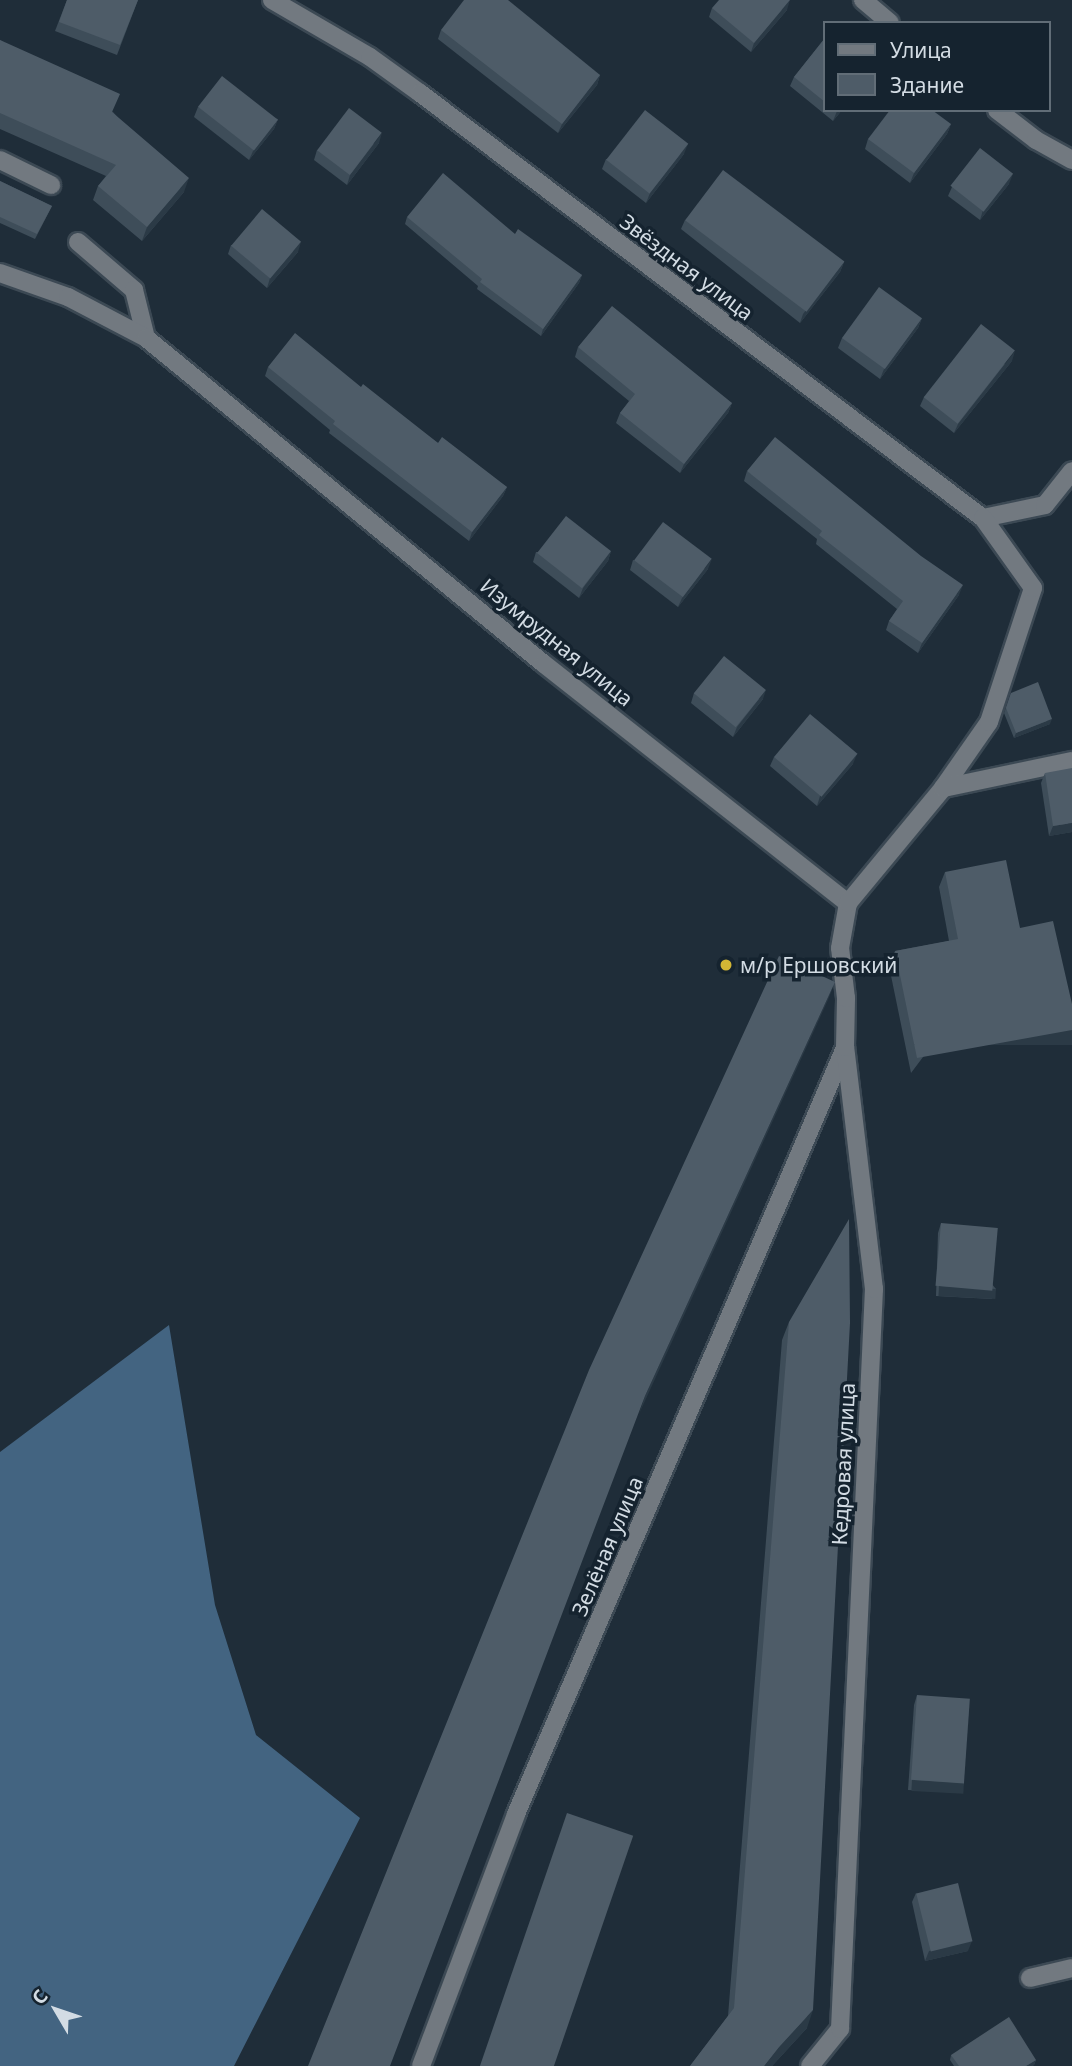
<!DOCTYPE html>
<html>
<head>
<meta charset="utf-8">
<style>
	body { margin:0 }
	#map { position:relative; width:1072px; height:2066px; overflow:hidden; background:#1f2d39; font-family:"Noto Sans",sans-serif }
	div>[style] { position:absolute }
	[style*='--x'] { left:calc(var(--x)*1px); top:calc(var(--y)*1px); width:calc(var(--w)*1px); rotate:calc(var(--a)*1deg) }
	.forest>* { inset:0; background:#436481 }
	.roads { filter:drop-shadow(2px 0 #3c4954) drop-shadow(-2px 0 #3c4954) drop-shadow(0 2px #3c4954) drop-shadow(0 -2px #3c4954) }
	.minor>* { height:18px; margin:-9px; padding:0 9px; transform-origin:9px; border-radius:9px; background:#727980 }
	.wall>* { inset:0; background:#3e4d59 }
	.shaded-wall>* { inset:0; background:#2b3a46; transform-origin:0 0 }
	.building>* { inset:0; background:#4e5c68; transform-origin:0 0 }
	.dots>* { width:19px; height:19px; translate:-50% -50%; box-sizing:border-box; border:4px solid #15232f; border-radius:50% }
	span { translate:-50% -50%; white-space:nowrap; text-align:center; line-height:1.15; -webkit-text-stroke:7px #15232f; paint-order:stroke }
	.street-label { font-size:21px; color:#d3dce4 }
	.poi-label { font-size:21px; color:#d3dce4 }
	.left { translate:0 -50%; text-align:left }
	.legend { position:absolute; left:823px; top:21px; width:228px; height:91px; box-sizing:border-box; background:#15232f; border:2px solid #616d77; margin:0; padding:9px 12px; list-style:none; font-size:21px; color:#d3dce4 }
	.legend li { display:flex; align-items:center; gap:14px; height:35px }
	.legend b { width:35px; border:2px solid #616d77 }
	.north { position:absolute; left:21px; top:1975px; width:70px; height:70px; -webkit-text-stroke:5px #15232f; paint-order:stroke; rotate:309deg; font-size:19px; font-weight:700; line-height:28px; text-align:center; color:#d3dce4 }
	.north::after { content:''; display:block; margin:auto; width:24px; height:32px; background:#d3dce4; clip-path:polygon(50% 0,100% 100%,50% 72%,0 100%) }
</style>
</head>
<body>
<div id="map">
	<div class="forest">
		<i style="clip-path:polygon(169px 1325px,215px 1605px,256px 1735px,360px 1818px,234px 2066px,0 2066px,0 1452px)"></i>
	</div>
	<div class="roads">
		<div class="minor">
			<i style="--x:272;--y:0;--w:113;--a:30.2"></i>
			<i style="--x:370;--y:57;--w:62;--a:35.8"></i>
			<i style="--x:420;--y:93;--w:705;--a:37.05"></i>
			<i style="--x:983;--y:518;--w:63;--a:-11.8"></i>
			<i style="--x:1045;--y:505;--w:43;--a:-51.5"></i>
			<i style="--x:863;--y:0;--w:35;--a:40"></i>
			<i style="--x:997;--y:110;--w:49;--a:37.6"></i>
			<i style="--x:1036;--y:140;--w:41;--a:29.1"></i>
			<i style="--x:0;--y:160;--w:57;--a:26.1"></i>
			<i style="--x:78;--y:242;--w:74;--a:40.6"></i>
			<i style="--x:134;--y:290;--w:49;--a:76"></i>
			<i style="--x:0;--y:273;--w:72;--a:19.4"></i>
			<i style="--x:68;--y:297;--w:88;--a:27.7"></i>
			<i style="--x:146;--y:338;--w:514;--a:39.32"></i>
			<i style="--x:544;--y:664;--w:387;--a:38.2"></i>
			<i style="--x:943;--y:788;--w:80;--a:-55.1"></i>
			<i style="--x:989;--y:722;--w:141;--a:-71.8"></i>
			<i style="--x:1033;--y:588;--w:86;--a:-125.5"></i>
			<i style="--x:1030;--y:1978;--w:43;--a:-13.4"></i>
			<i style="--x:421;--y:2066;--w:269;--a:-69.3"></i>
			<i style="--x:516;--y:1814;--w:834;--a:-66.76"></i>
			<i style="--x:810;--y:2066;--w:48;--a:-51"></i>
			<i style="--x:840;--y:2029;--w:741;--a:-87.37"></i>
			<i style="--x:874;--y:1289;--w:244;--a:-96.8"></i>
			<i style="--x:845;--y:1047;--w:49;--a:-88.8"></i>
			<i style="--x:846;--y:998;--w:50;--a:-96.8"></i>
			<i style="--x:840;--y:948;--w:46;--a:-79.9"></i>
			<i style="--x:848;--y:903;--w:149;--a:-50.4"></i>
			<i style="--x:943;--y:788;--w:132;--a:-11.8"></i>
		</div>
	</div>
	<div class="wall">
		<i style="clip-path:polygon(67px 0,138px 0,117px 55px,55px 31px)"></i>
		<i style="clip-path:polygon(712px 8px,787px 10px,751px 52px,709px 17px)"></i>
		<i style="clip-path:polygon(441px 30px,600px 75px,597px 85px,558px 133px,438px 39px)"></i>
		<i style="clip-path:polygon(825px 38px,825px 110px,842px 110px,833px 121px,790px 86px,794px 77px)"></i>
		<i style="clip-path:polygon(0 40px,113px 112px,184px 192px,142px 241px,93px 200px,98px 186px,106px 176px,0 129px)"></i>
		<i style="clip-path:polygon(198px 107px,278px 119px,274px 129px,249px 160px,194px 117px)"></i>
		<i style="clip-path:polygon(951px 124px,947px 134px,910px 183px,865px 149px,868px 139px)"></i>
		<i style="clip-path:polygon(379px 143px,347px 185px,314px 160px,317px 150px)"></i>
		<i style="clip-path:polygon(684px 154px,646px 203px,602px 169px,606px 159px)"></i>
		<i style="clip-path:polygon(0 181px,52px 206px,35px 239px,0 223px)"></i>
		<i style="clip-path:polygon(1009px 184px,980px 220px,948px 196px,952px 187px)"></i>
		<i style="clip-path:polygon(407px 217px,515px 234px,582px 275px,579px 283px,541px 336px,477px 289px,478px 286px,405px 224px)"></i>
		<i style="clip-path:polygon(685px 220px,844px 262px,840px 272px,800px 323px,681px 229px)"></i>
		<i style="clip-path:polygon(231px 245px,298px 252px,267px 288px,228px 254px)"></i>
		<i style="clip-path:polygon(922px 318px,918px 328px,880px 379px,838px 348px,842px 338px)"></i>
		<i style="clip-path:polygon(578px 347px,732px 403px,728px 413px,680px 473px,616px 423px,620px 413px,629px 401px,575px 357px)"></i>
		<i style="clip-path:polygon(1012px 361px,954px 433px,920px 406px,924px 397px)"></i>
		<i style="clip-path:polygon(268px 367px,361px 387px,438px 443px,507px 487px,503px 496px,469px 541px,329px 433px,330px 430px,265px 376px)"></i>
		<i style="clip-path:polygon(747px 471px,959px 595px,918px 653px,886px 630px,889px 621px,897px 609px,816px 544px,817px 539px,744px 481px)"></i>
		<i style="clip-path:polygon(611px 551px,608px 561px,579px 598px,533px 562px,536px 552px)"></i>
		<i style="clip-path:polygon(633px 560px,708px 569px,678px 607px,630px 570px)"></i>
		<i style="clip-path:polygon(694px 693px,763px 699px,733px 737px,691px 703px)"></i>
		<i style="clip-path:polygon(1011px 693px,1050px 724px,1014px 738px,1004px 713px)"></i>
		<i style="clip-path:polygon(774px 757px,853px 764px,817px 806px,770px 766px)"></i>
		<i style="clip-path:polygon(1045px 773px,1072px 832px,1049px 836px,1041px 783px)"></i>
		<i style="clip-path:polygon(945px 872px,1020px 928px,911px 1073px,889px 966px,895px 951px,949px 941px,939px 887px)"></i>
		<i style="clip-path:polygon(941px 1223px,996px 1289px,992px 1299px,936px 1296px,938px 1233px)"></i>
		<i style="clip-path:polygon(789px 1322px,807px 2028px,772px 2066px,690px 2066px,728px 2016px,782px 1340px)"></i>
		<i style="clip-path:polygon(917px 1695px,964px 1783px,961px 1793px,908px 1790px,914px 1705px)"></i>
		<i style="clip-path:polygon(916px 1893px,968px 1951px,925px 1961px,912px 1902px)"></i>
		<i style="clip-path:polygon(951px 2055px,1036px 2060px,1034px 2065px,1032px 2066px,954px 2066px,950px 2060px)"></i>
	</div>
	<div class="shaded-wall">
		<i style="clip-path:polygon(790px 0,787px 10px,751px 52px,754px 43px)"></i>
		<i style="clip-path:polygon(600px 75px,597px 85px,558px 133px,562px 124px)"></i>
		<i style="clip-path:polygon(837px 110px,842px 110px,833px 121px,837px 111px)"></i>
		<i style="clip-path:polygon(278px 119px,274px 129px,249px 160px,253px 151px)"></i>
		<i style="clip-path:polygon(951px 124px,947px 134px,910px 183px,914px 173px)"></i>
		<i style="clip-path:polygon(382px 133px,379px 143px,347px 185px,350px 175px)"></i>
		<i style="clip-path:polygon(688px 144px,684px 154px,646px 203px,650px 193px)"></i>
		<i style="clip-path:polygon(1013px 174px,1009px 184px,980px 220px,983px 210px)"></i>
		<i style="clip-path:polygon(189px 178px,184px 192px,142px 241px,147px 227px)"></i>
		<i style="clip-path:polygon(301px 242px,298px 252px,267px 288px,270px 278px)"></i>
		<i style="clip-path:polygon(844px 262px,840px 272px,800px 323px,803px 314px)"></i>
		<i style="clip-path:polygon(582px 275px,579px 283px,541px 336px,543px 329px)"></i>
		<i style="clip-path:polygon(922px 318px,918px 328px,880px 379px,884px 369px)"></i>
		<i style="clip-path:polygon(1015px 351px,1012px 361px,954px 433px,958px 424px)"></i>
		<i style="clip-path:polygon(732px 403px,728px 413px,680px 473px,684px 464px)"></i>
		<i style="clip-path:polygon(507px 487px,503px 496px,469px 541px,472px 532px)"></i>
		<i style="clip-path:polygon(611px 551px,608px 561px,579px 598px,583px 588px)"></i>
		<i style="clip-path:polygon(712px 559px,708px 569px,678px 607px,682px 598px)"></i>
		<i style="clip-path:polygon(963px 585px,959px 595px,918px 653px,922px 643px)"></i>
		<i style="clip-path:polygon(766px 690px,763px 699px,733px 737px,737px 727px)"></i>
		<i style="clip-path:polygon(1052px 719px,1050px 724px,1014px 738px,1016px 733px)"></i>
		<i style="clip-path:polygon(857px 754px,853px 764px,817px 806px,820px 796px)"></i>
		<i style="clip-path:polygon(1072px 823px,1072px 832px,1049px 836px,1053px 826px)"></i>
		<i style="clip-path:polygon(835px 982px,828px 1000px,639px 1414px,645px 1396px)"></i>
		<i style="left:1072px;top:1030px;width:15px;height:158px;rotate:90deg"></i>
		<i style="left:939px;top:1286px;width:57px;height:10px;rotate:3deg"></i>
		<i style="left:912px;top:1780px;width:52px;height:11px;rotate:3deg"></i>
		<i style="clip-path:polygon(972px 1941px,968px 1951px,925px 1961px,929px 1951px)"></i>
		<i style="clip-path:polygon(813px 2010px,807px 2028px,772px 2066px,764px 2066px,779px 2047px)"></i>
		<i style="clip-path:polygon(1036px 2060px,1034px 2065px,1032px 2066px,1026px 2066px)"></i>
	</div>
	<div class="building">
		<i style="clip-path:polygon(67px 0,138px 0,120px 45px,59px 22px)"></i>
		<i style="clip-path:polygon(464px 0,508px 0,600px 75px,562px 124px,441px 30px)"></i>
		<i style="clip-path:polygon(719px 0,790px 0,754px 43px,712px 8px)"></i>
		<i style="clip-path:polygon(825px 38px,825px 102px,794px 77px)"></i>
		<i style="clip-path:polygon(0 40px,120px 94px,112px 112px,189px 178px,147px 227px,98px 186px,116px 165px,0 113px)"></i>
		<i style="left:222px;top:76px;width:71px;height:39px;rotate:38deg"></i>
		<i style="left:349px;top:108px;width:41px;height:53px;rotate:37deg"></i>
		<i style="left:645px;top:110px;width:55px;height:63px;rotate:38deg"></i>
		<i style="clip-path:polygon(890px 110px,932px 110px,951px 124px,914px 173px,868px 139px)"></i>
		<i style="left:980px;top:148px;width:42px;height:48px;rotate:38deg"></i>
		<i style="left:723px;top:170px;width:152px;height:63px;rotate:37deg"></i>
		<i style="clip-path:polygon(443px 173px,515px 234px,518px 229px,582px 275px,543px 329px,480px 282px,482px 279px,407px 217px)"></i>
		<i style="clip-path:polygon(0 181px,52px 206px,37px 234px,0 217px)"></i>
		<i style="left:262px;top:209px;width:51px;height:48px;rotate:40deg"></i>
		<i style="left:879px;top:287px;width:53px;height:63px;rotate:36deg"></i>
		<i style="clip-path:polygon(612px 306px,732px 403px,684px 464px,620px 413px,635px 394px,578px 347px)"></i>
		<i style="left:981px;top:324px;width:43px;height:93px;rotate:38deg"></i>
		<i style="clip-path:polygon(295px 333px,361px 387px,363px 384px,438px 443px,442px 437px,507px 487px,472px 532px,333px 424px,335px 421px,268px 367px)"></i>
		<i style="clip-path:polygon(775px 437px,921px 556px,963px 585px,922px 643px,889px 621px,903px 601px,819px 535px,822px 531px,747px 471px)"></i>
		<i style="left:566px;top:516px;width:57px;height:47px;rotate:38deg"></i>
		<i style="left:663px;top:522px;width:61px;height:48px;rotate:37deg"></i>
		<i style="left:724px;top:656px;width:54px;height:48px;rotate:39deg"></i>
		<i style="clip-path:polygon(1038px 682px,1052px 719px,1016px 733px,1006px 708px,1011px 693px)"></i>
		<i style="left:810px;top:714px;width:62px;height:56px;rotate:40deg"></i>
		<i style="clip-path:polygon(1072px 768px,1072px 823px,1053px 826px,1045px 773px)"></i>
		<i style="clip-path:polygon(1006px 860px,1020px 928px,1053px 921px,1072px 1004px,1072px 1030px,917px 1058px,895px 951px,958px 939px,945px 872px)"></i>
		<i style="clip-path:polygon(779px 956px,835px 982px,645px 1396px,390px 2066px,308px 2066px,589px 1370px)"></i>
		<i style="clip-path:polygon(849px 1219px,850px 1323px,813px 2010px,779px 2047px,764px 2066px,690px 2066px,734px 2008px,789px 1322px)"></i>
		<i style="left:941px;top:1223px;width:57px;height:63px;rotate:5deg"></i>
		<i style="left:917px;top:1695px;width:53px;height:85px;rotate:4deg"></i>
		<i style="left:567px;top:1813px;width:70px;height:268px;rotate:19deg"></i>
		<i style="left:958px;top:1883px;width:60px;height:43px;rotate:76deg"></i>
		<i style="clip-path:polygon(1009px 2017px,1036px 2060px,1026px 2066px,959px 2066px,951px 2055px)"></i>
	</div>
	<div class="dots">
		<i style="left:726px;top:965px;background:#d3b635"></i>
	</div>
	<div class="street-label">
		<span style="left:687px;top:267px;rotate:37deg">Звёздная улица</span>
		<span style="left:557px;top:642px;rotate:39deg">Изумрудная улица</span>
		<span style="left:843px;top:1464px;rotate:-87deg">Кедровая улица</span>
		<span style="left:607px;top:1546px;rotate:-67deg">Зелёная улица</span>
	</div>
	<div class="poi-label">
		<span class="left" style="left:740px;top:965px">м/р Ершовский</span>
	</div>
	<ul class="legend">
	<li><b style="height:9px;background:#727980"></b>Улица</li>
	<li><b style="height:19px;background:#4e5c68"></b>Здание</li>
	</ul>
	<div class="north">С</div>
</div>
</body>
</html>
